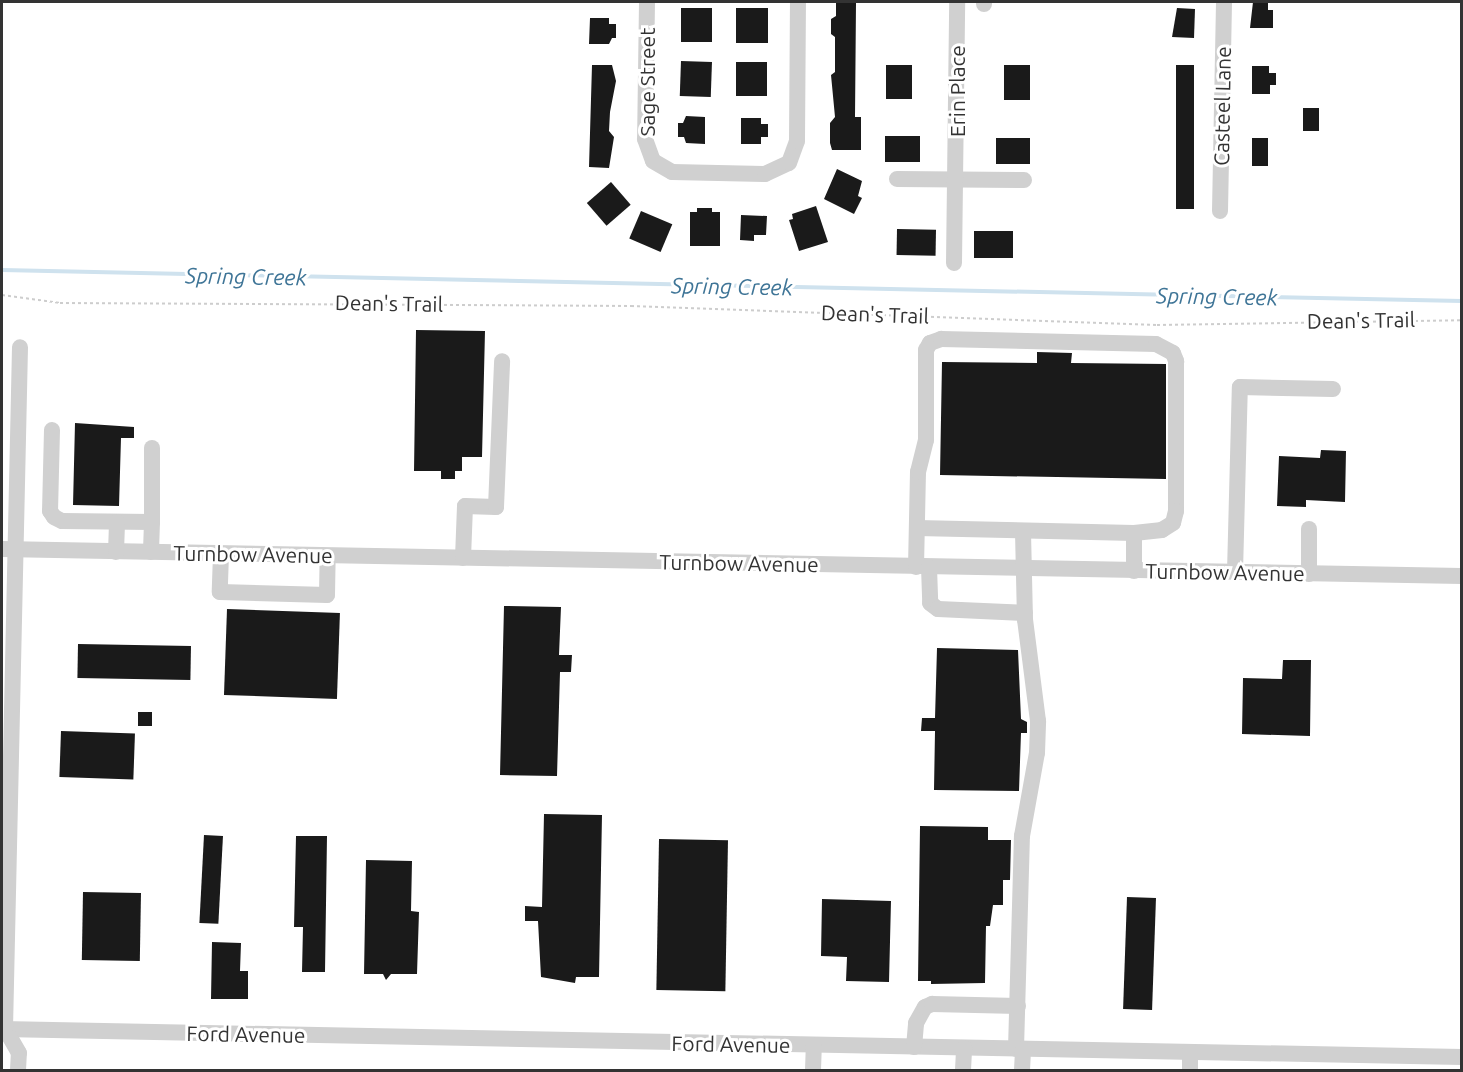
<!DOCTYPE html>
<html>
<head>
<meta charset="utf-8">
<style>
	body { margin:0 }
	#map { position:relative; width:1463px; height:1072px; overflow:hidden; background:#fff; font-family:Ubuntu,sans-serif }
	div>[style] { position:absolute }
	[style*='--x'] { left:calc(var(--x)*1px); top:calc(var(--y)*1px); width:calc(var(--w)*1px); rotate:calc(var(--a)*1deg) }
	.stream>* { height:4px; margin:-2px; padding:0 2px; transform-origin:2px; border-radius:2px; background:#cfe2ee }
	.building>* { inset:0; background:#1a1a1a; transform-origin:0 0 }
	.path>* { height:2px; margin-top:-1px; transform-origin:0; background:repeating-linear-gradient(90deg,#cdcdcd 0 3px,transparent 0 6px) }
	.minor>* { height:16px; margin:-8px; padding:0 8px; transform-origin:8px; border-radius:8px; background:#d0d0d0 }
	span { translate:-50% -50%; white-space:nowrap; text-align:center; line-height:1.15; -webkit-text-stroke:6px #fff; paint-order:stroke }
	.street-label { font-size:21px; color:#333 }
	.water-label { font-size:22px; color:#3f7597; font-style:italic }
	.frame { position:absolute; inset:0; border:3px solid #333; pointer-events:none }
</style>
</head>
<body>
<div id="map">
	<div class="stream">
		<i style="--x:2;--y:270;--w:1460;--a:1.22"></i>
	</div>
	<div class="building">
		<i style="clip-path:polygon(1253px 2px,1268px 2px,1268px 10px,1273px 10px,1273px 28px,1250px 28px)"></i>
		<i style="clip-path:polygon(836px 3px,856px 3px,855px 117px,861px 117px,861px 150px,832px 150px,830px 143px,830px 123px,835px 117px,831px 75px,835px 72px,835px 37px,831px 34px,831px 19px,836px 16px)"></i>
		<i style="left:681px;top:8px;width:31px;height:34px"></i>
		<i style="left:736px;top:8px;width:32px;height:35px"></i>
		<i style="clip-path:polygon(1177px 8px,1195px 9px,1194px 38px,1172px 37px)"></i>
		<i style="clip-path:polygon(590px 18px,609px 18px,609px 24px,616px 24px,616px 38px,612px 38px,609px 44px,589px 44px)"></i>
		<i style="left:681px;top:61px;width:31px;height:35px;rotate:2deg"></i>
		<i style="left:736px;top:62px;width:31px;height:34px"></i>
		<i style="clip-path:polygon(592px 65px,612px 65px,616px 81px,610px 112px,609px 131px,614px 137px,609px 168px,589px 167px)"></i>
		<i style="left:886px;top:65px;width:26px;height:34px"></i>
		<i style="left:1004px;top:65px;width:26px;height:35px"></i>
		<i style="left:1176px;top:65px;width:18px;height:144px"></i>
		<i style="clip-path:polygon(1252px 66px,1269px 66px,1269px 73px,1276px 73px,1276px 85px,1270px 85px,1270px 94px,1252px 94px)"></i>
		<i style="left:1303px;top:108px;width:16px;height:23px"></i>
		<i style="clip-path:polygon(686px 116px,705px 117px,705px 144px,686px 143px,684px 137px,678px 137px,678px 123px,683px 123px)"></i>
		<i style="clip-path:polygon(741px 118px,761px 118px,761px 124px,768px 124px,768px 137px,761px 137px,761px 144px,741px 144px)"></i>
		<i style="left:885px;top:136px;width:35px;height:26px"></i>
		<i style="left:996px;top:138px;width:34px;height:26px"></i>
		<i style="left:1252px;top:138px;width:16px;height:28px"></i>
		<i style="clip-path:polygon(837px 169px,862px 181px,858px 196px,862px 198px,854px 214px,824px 199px)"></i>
		<i style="left:611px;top:182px;width:30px;height:32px;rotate:49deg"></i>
		<i style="clip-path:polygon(816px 206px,828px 242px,799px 251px,789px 220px,793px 219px,792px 214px)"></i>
		<i style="clip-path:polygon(697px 208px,712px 208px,712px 212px,720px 212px,720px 246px,690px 246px,690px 212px,697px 212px)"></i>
		<i style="left:641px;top:211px;width:34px;height:30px;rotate:23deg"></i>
		<i style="clip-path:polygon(741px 215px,767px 216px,766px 235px,754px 235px,754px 241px,740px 240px)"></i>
		<i style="left:897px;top:229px;width:39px;height:26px;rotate:1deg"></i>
		<i style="left:974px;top:231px;width:39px;height:27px"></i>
		<i style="clip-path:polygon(416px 330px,485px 331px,482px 457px,462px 457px,462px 471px,455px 471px,455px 479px,441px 479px,441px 471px,414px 471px)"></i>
		<i style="clip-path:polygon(1037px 352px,1072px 353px,1071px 363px,1166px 364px,1166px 479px,940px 475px,942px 362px,1037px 363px)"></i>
		<i style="clip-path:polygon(75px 423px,134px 427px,134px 438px,121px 438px,119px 506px,73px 505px)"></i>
		<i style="clip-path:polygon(1321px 450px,1346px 451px,1345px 502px,1306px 500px,1306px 507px,1277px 506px,1279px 456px,1320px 458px)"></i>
		<i style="clip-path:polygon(504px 606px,561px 607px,559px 655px,572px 655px,571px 672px,560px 672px,557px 776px,500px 775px)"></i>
		<i style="left:227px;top:609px;width:113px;height:86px;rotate:2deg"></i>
		<i style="left:78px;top:644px;width:113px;height:34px;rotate:1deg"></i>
		<i style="clip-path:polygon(937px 648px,1018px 650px,1021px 719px,1027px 722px,1027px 733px,1021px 733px,1019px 791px,934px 790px,935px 731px,921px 731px,922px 718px,935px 718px)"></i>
		<i style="clip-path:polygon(1283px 660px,1311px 660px,1310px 736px,1242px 734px,1243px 678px,1282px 679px)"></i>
		<i style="left:152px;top:712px;width:14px;height:14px;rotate:90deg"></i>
		<i style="left:61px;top:731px;width:74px;height:46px;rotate:2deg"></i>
		<i style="clip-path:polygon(544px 814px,602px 815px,599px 977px,576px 977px,575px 983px,541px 977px,538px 921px,525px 921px,525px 906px,542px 907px)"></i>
		<i style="clip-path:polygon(920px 826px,988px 827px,988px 840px,1011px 840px,1010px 880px,1003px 880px,1003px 905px,993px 905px,990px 926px,986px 926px,985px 983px,931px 984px,931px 981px,918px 981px)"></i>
		<i style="left:204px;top:835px;width:19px;height:88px;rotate:3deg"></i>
		<i style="clip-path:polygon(296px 836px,327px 836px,325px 972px,302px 972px,303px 927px,294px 927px)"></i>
		<i style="left:659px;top:839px;width:69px;height:151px;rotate:1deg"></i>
		<i style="clip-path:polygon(366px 860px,412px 861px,411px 911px,419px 912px,417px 974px,391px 974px,386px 980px,383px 974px,364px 974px)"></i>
		<i style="left:83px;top:892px;width:58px;height:68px;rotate:1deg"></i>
		<i style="left:1127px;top:897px;width:29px;height:112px;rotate:2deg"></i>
		<i style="clip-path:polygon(822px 899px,891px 901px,889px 982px,846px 981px,847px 957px,821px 956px)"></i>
		<i style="clip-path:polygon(212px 942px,241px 943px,240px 971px,248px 971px,248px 999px,211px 999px)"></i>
	</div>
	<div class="path">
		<i style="--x:2;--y:295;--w:59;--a:7.9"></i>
		<i style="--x:60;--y:303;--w:571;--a:0.3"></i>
		<i style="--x:631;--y:306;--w:526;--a:2.07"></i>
		<i style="--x:1157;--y:325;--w:305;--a:-0.9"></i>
	</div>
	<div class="minor">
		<i style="--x:647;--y:2;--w:137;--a:90.8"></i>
		<i style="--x:645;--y:139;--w:23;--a:70"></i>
		<i style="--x:653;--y:161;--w:22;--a:30"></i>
		<i style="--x:672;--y:172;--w:93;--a:1.2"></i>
		<i style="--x:765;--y:174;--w:26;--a:-25"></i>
		<i style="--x:789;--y:163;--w:23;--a:-70"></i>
		<i style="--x:797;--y:141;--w:139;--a:-89.6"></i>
		<i style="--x:984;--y:2;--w:2;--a:90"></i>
		<i style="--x:897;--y:179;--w:127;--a:0.5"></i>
		<i style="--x:1220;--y:211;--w:209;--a:-88.9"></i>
		<i style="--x:954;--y:263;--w:261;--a:-89.3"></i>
		<i style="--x:52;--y:430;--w:81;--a:91.4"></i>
		<i style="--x:50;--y:511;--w:7;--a:56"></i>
		<i style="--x:54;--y:517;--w:9;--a:27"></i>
		<i style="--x:62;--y:521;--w:90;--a:0.6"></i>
		<i style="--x:152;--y:522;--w:30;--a:92"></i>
		<i style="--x:152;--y:522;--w:74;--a:-90"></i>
		<i style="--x:917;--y:528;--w:217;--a:1.3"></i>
		<i style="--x:1309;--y:529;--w:45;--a:90"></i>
		<i style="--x:2;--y:549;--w:1460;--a:1.06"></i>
		<i style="--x:116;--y:552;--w:30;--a:-88"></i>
		<i style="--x:221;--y:554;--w:38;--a:92"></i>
		<i style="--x:220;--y:592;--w:107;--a:1.6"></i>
		<i style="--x:327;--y:595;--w:39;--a:-89"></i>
		<i style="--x:463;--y:558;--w:52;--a:-87.8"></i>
		<i style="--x:465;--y:506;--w:31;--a:2"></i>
		<i style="--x:496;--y:507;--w:146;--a:-87.6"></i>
		<i style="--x:916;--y:567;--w:95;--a:-88.8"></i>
		<i style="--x:918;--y:472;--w:33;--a:-76"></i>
		<i style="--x:926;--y:440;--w:90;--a:-90"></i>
		<i style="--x:926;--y:350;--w:8;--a:-60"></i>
		<i style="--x:930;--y:343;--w:12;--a:-20"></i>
		<i style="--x:941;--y:339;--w:215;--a:1.3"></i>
		<i style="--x:1156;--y:344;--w:19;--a:28"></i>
		<i style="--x:1173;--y:353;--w:9;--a:69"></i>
		<i style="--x:1176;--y:361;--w:150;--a:90"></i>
		<i style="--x:1176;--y:511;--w:12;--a:104"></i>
		<i style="--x:1173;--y:523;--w:13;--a:148"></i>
		<i style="--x:1162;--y:530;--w:28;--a:174"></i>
		<i style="--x:1134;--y:533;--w:38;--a:90"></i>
		<i style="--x:929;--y:567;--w:36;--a:88"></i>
		<i style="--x:930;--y:603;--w:10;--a:37"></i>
		<i style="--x:938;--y:609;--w:87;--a:2.6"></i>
		<i style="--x:1235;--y:572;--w:185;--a:-88.5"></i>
		<i style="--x:1240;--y:387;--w:93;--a:1.2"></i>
		<i style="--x:2;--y:1029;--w:1460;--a:1.1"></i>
		<i style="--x:914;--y:1047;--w:24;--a:-85"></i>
		<i style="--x:916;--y:1023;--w:18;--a:-61"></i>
		<i style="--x:925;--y:1007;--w:8;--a:-23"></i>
		<i style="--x:932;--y:1004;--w:86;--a:1.3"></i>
		<i style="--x:1016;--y:1049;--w:213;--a:-88.4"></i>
		<i style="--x:1022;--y:836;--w:84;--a:-79.8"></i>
		<i style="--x:1037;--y:753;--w:32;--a:-88"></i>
		<i style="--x:1038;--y:721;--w:102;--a:-97.3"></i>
		<i style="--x:1025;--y:620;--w:89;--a:-91.3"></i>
		<i style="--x:1190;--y:1052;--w:18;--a:90"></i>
		<i style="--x:18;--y:1070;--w:17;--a:-87"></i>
		<i style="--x:19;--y:1053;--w:28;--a:-120"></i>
		<i style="--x:5;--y:1029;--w:682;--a:-88.74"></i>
		<i style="--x:813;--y:1070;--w:25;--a:-88"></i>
		<i style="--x:963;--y:1070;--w:22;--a:-87"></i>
		<i style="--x:1022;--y:1070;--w:21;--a:-87"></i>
	</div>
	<div class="street-label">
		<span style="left:647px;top:82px;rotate:-90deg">Sage Street</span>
		<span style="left:957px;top:91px;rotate:-90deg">Erin Place</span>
		<span style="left:1222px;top:106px;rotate:-89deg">Casteel Lane</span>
		<span style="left:389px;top:303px;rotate:1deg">Dean's Trail</span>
		<span style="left:875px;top:314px;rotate:2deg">Dean's Trail</span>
		<span style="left:1361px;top:320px;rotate:-1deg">Dean's Trail</span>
		<span style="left:253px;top:554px;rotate:1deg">Turnbow Avenue</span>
		<span style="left:739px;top:563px;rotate:1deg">Turnbow Avenue</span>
		<span style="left:1225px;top:572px;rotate:1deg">Turnbow Avenue</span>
		<span style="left:246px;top:1034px;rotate:1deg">Ford Avenue</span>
		<span style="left:731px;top:1044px;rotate:1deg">Ford Avenue</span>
	</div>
	<div class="water-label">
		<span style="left:246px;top:276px;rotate:1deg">Spring Creek</span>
		<span style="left:732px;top:286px;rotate:1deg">Spring Creek</span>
		<span style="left:1217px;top:296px;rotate:1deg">Spring Creek</span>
	</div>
	<div class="frame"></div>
</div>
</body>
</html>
